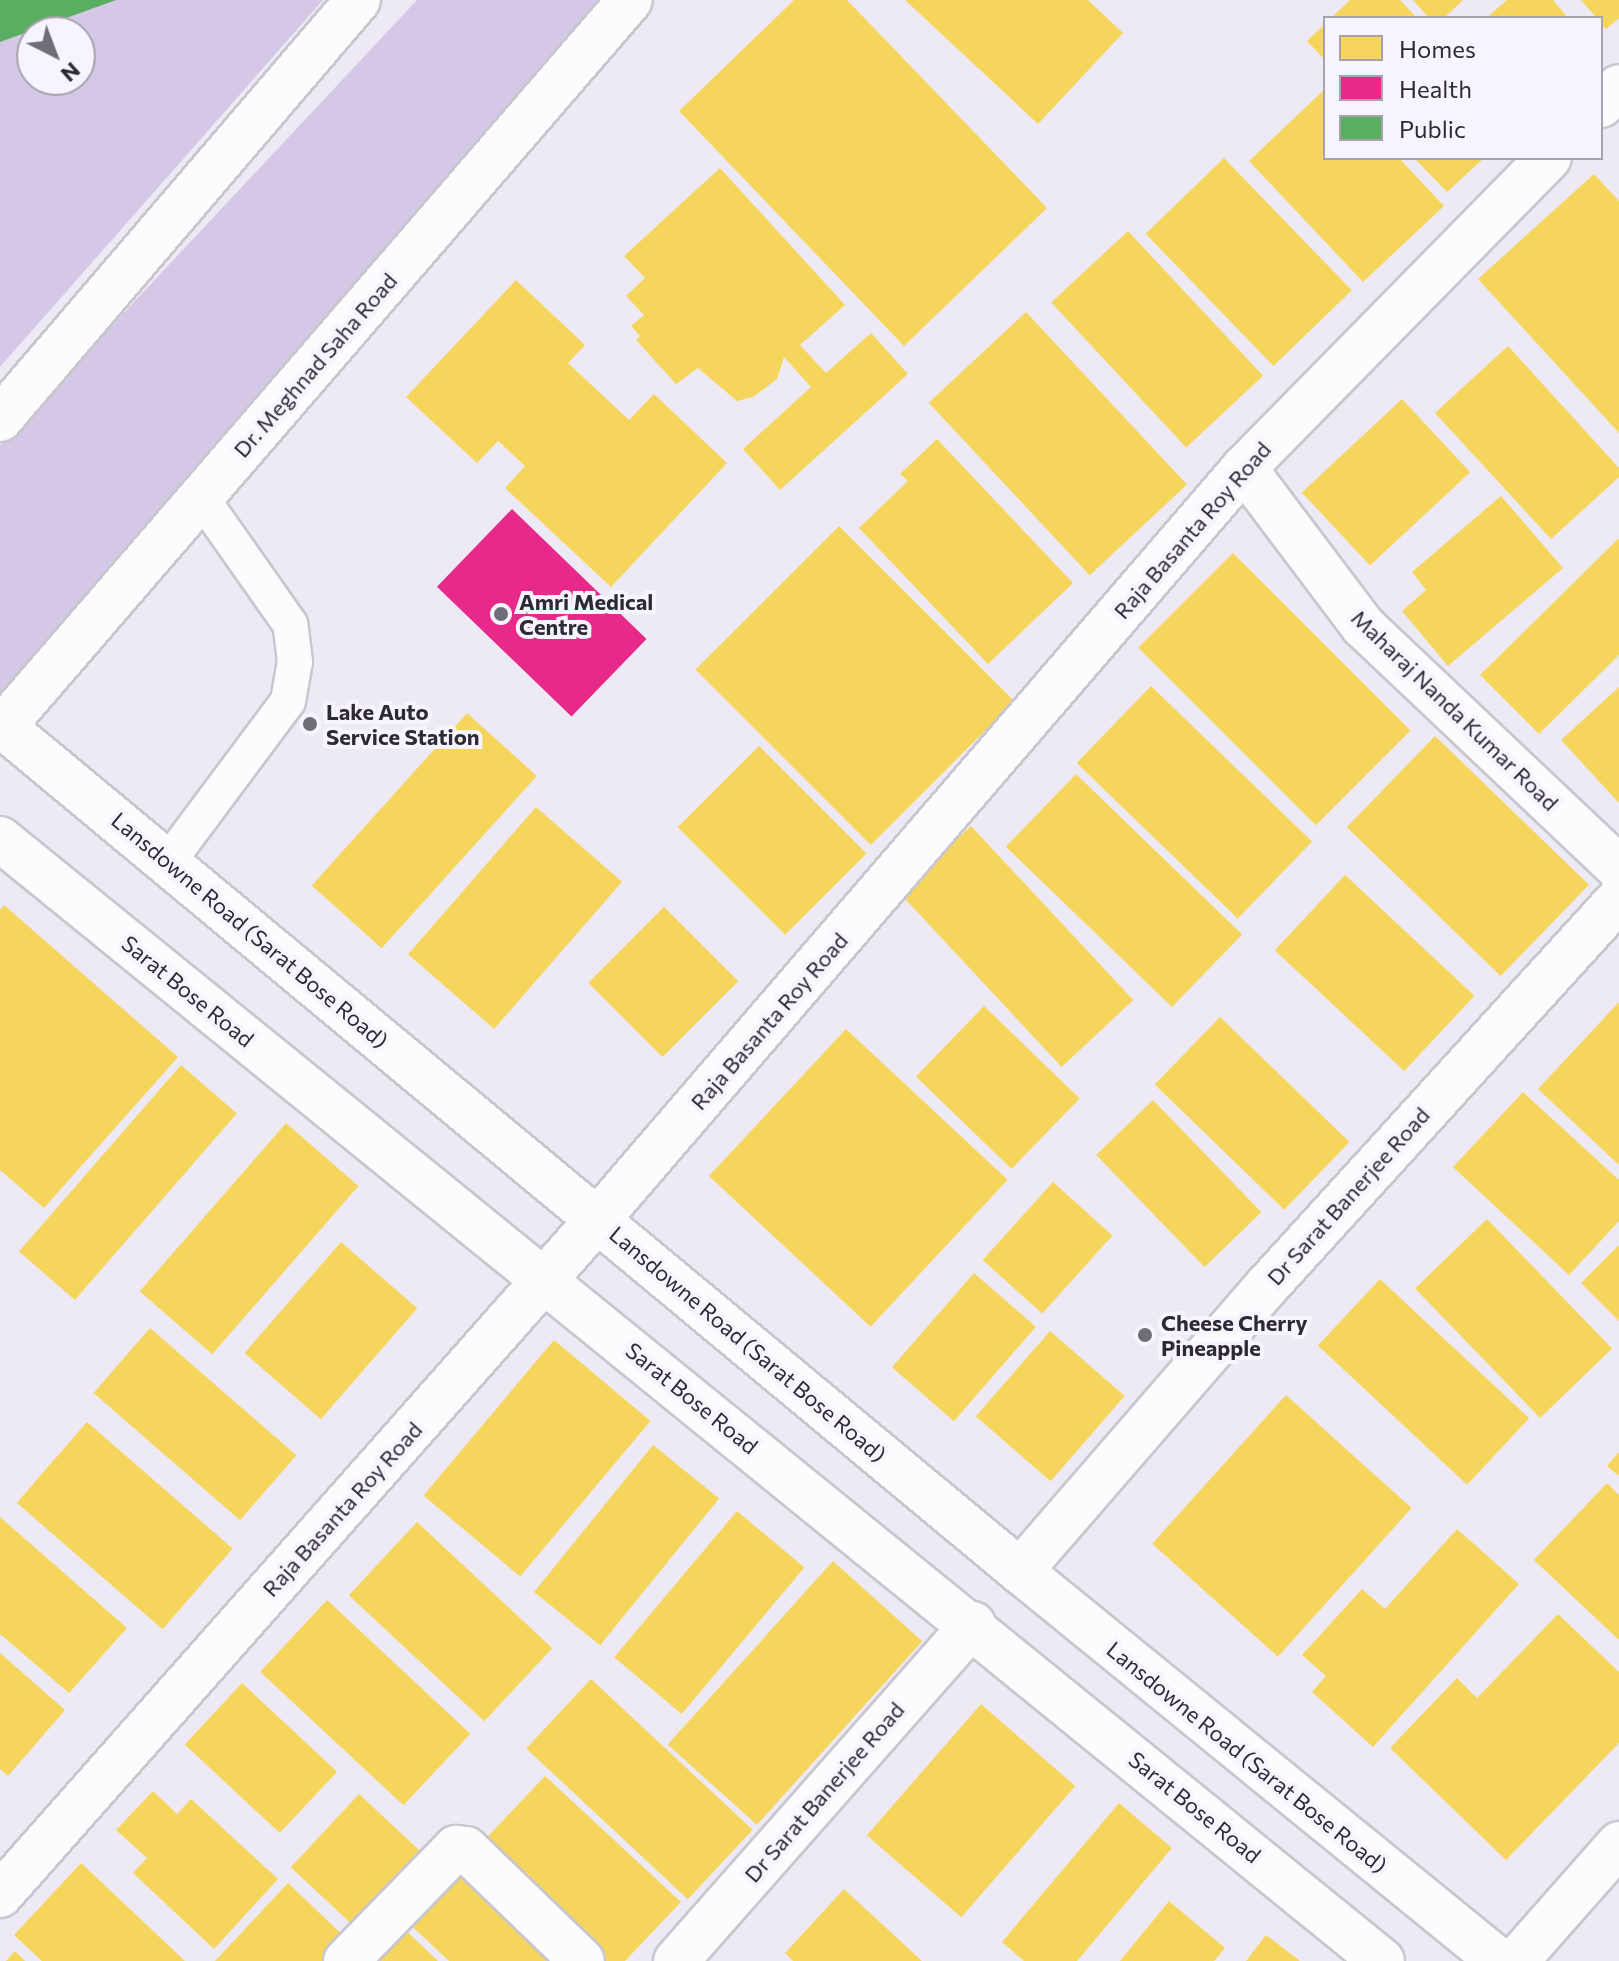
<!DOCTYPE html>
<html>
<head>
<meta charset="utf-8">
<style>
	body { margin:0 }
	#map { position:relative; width:1619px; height:1961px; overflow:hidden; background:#eeeaf5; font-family:Commissioner,sans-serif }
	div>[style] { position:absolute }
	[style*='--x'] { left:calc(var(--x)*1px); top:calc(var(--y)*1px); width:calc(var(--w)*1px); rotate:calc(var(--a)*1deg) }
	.green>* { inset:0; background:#d4c8e6 }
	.homes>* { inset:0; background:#f6d55c; transform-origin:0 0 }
	.health>* { inset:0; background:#e7298a; transform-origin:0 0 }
	.public>* { inset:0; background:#5aae61 }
	.roads { filter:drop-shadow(2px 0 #c9c6ce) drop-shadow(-2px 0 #c9c6ce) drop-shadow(0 2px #c9c6ce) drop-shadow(0 -2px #c9c6ce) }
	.lane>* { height:34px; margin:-17px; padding:0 17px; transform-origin:17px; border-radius:17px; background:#fcfcfe }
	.street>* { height:44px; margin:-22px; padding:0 22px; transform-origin:22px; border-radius:22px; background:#fcfcfe }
	.secondary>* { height:44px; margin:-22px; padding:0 22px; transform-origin:22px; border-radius:22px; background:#fcfcfe }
	.dots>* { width:22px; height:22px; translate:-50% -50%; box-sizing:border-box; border:4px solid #f8f4fd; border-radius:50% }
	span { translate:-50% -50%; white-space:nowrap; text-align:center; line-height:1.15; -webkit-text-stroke:8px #f8f4fd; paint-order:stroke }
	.street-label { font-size:22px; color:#2e2a33 }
	.poi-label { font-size:22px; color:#2e2a33; font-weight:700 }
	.left { translate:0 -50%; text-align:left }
	.legend { position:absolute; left:1323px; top:16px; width:280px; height:144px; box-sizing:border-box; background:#f8f4fd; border:2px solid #a7a3ac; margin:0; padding:10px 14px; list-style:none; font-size:24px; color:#2e2a33 }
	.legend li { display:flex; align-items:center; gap:16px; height:40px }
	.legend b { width:40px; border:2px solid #a7a3ac }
	.north { position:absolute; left:16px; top:16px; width:80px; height:80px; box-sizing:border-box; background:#f8f4fd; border:2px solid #a7a3ac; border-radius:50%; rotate:138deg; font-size:22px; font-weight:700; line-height:32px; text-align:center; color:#2e2a33 }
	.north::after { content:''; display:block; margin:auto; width:28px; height:36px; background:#716d77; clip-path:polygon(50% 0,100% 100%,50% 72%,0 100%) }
</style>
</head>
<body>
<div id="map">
	<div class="green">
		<i style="clip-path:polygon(evenodd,0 0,323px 0,0 367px,0 0,32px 32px,80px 32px,80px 80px,32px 80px,32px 32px)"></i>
		<i style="clip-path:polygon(417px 0,608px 0,0 709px,0 445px)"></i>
	</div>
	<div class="homes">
		<i style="clip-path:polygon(794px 0,847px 0,1047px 208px,904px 346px,679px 111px)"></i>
		<i style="clip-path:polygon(905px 0,1088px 0,1123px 33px,1038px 124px)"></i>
		<i style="clip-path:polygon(1350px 0,1400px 0,1417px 18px,1331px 18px)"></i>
		<i style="clip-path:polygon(1413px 0,1463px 0,1444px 18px,1429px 18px)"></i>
		<i style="clip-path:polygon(1507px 0,1553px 0,1568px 18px,1486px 18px)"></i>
		<i style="clip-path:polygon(1581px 0,1619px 0,1619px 18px,1606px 29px)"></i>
		<i style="clip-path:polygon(1325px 24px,1325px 60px,1307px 41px)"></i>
		<i style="clip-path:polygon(1325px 89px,1325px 158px,1399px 158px,1444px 206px,1363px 282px,1249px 161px)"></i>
		<i style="left:1224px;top:158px;width:184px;height:109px;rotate:46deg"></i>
		<i style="clip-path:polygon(1414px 158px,1484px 158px,1447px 192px)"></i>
		<i style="clip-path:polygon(720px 168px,845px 305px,800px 345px,826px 373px,871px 333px,908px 374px,780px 490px,743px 449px,811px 387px,784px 357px,777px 379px,753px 397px,737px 401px,698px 368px,676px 384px,636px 340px,640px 336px,631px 326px,644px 315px,626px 296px,645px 278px,624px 256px)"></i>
		<i style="clip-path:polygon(1594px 174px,1619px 201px,1619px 433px,1478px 279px)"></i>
		<i style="left:1128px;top:231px;width:198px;height:105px;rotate:47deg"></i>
		<i style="clip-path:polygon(516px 280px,585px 345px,568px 363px,629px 420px,654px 394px,727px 463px,611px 587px,505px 488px,525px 466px,498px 441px,477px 463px,406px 397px)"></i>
		<i style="left:1026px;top:312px;width:236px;height:133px;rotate:47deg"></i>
		<i style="clip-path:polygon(1508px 346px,1619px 468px,1619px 477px,1551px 539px,1435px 413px)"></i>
		<i style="left:1402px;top:399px;width:100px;height:137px;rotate:47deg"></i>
		<i style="clip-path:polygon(937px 439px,1073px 583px,988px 664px,859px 528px,908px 481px,900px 474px)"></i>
		<i style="clip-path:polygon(1501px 496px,1563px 568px,1448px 666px,1402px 611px,1426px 590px,1412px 572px)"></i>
		<i style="left:839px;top:526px;width:248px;height:203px;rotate:45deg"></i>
		<i style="clip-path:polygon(1619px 538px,1619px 655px,1539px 734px,1480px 675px)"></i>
		<i style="left:1233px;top:553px;width:251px;height:134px;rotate:45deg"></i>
		<i style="left:1151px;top:686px;width:224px;height:107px;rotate:44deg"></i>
		<i style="clip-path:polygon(1619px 687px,1619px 803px,1561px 740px)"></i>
		<i style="left:467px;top:713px;width:94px;height:232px;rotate:42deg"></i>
		<i style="left:1435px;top:736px;width:214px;height:127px;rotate:44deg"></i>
		<i style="left:759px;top:746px;width:152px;height:115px;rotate:45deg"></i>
		<i style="left:1076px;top:774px;width:231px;height:101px;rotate:44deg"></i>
		<i style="left:536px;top:807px;width:114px;height:195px;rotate:41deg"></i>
		<i style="left:971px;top:826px;width:238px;height:98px;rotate:47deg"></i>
		<i style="left:1345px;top:875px;width:177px;height:103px;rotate:43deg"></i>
		<i style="clip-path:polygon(4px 905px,178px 1057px,44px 1208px,0 1170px,0 910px)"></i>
		<i style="left:664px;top:907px;width:105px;height:107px;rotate:45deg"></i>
		<i style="clip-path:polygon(1619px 1002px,1619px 1165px,1538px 1089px)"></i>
		<i style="left:984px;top:1006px;width:133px;height:98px;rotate:44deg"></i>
		<i style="left:1220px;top:1017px;width:180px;height:94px;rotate:44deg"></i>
		<i style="left:846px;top:1029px;width:221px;height:201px;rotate:43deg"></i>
		<i style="left:181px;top:1065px;width:74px;height:247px;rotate:41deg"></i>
		<i style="clip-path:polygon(1523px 1092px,1619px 1180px,1619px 1221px,1569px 1275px,1453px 1167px)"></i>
		<i style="left:1153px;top:1100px;width:156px;height:79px;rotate:46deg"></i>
		<i style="left:286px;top:1123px;width:96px;height:223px;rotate:41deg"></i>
		<i style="left:1053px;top:1182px;width:80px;height:105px;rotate:42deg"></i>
		<i style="left:1487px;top:1219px;width:180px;height:100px;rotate:46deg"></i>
		<i style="left:341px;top:1242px;width:101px;height:147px;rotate:41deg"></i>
		<i style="clip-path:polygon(1619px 1245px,1619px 1321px,1581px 1283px)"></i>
		<i style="left:974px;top:1273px;width:82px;height:125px;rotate:41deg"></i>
		<i style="left:1380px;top:1279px;width:204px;height:91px;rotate:43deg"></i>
		<i style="left:150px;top:1328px;width:194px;height:86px;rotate:41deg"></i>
		<i style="left:1050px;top:1331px;width:99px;height:113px;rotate:41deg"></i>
		<i style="left:554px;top:1340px;width:126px;height:203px;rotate:40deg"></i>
		<i style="left:1286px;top:1395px;width:169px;height:200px;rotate:42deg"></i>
		<i style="left:87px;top:1422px;width:193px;height:107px;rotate:41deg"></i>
		<i style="left:653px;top:1445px;width:85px;height:189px;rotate:39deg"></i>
		<i style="clip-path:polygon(1619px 1452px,1619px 1476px,1607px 1466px)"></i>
		<i style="clip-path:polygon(1607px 1483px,1619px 1495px,1619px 1640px,1534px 1560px)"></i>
		<i style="left:737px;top:1511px;width:88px;height:191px;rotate:40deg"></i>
		<i style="clip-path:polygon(0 1517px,127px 1628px,69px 1693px,0 1634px)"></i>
		<i style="left:417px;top:1522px;width:185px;height:100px;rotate:43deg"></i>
		<i style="clip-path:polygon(1457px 1529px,1519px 1584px,1373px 1747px,1312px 1692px,1326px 1676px,1302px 1655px,1362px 1589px,1385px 1609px)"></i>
		<i style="left:833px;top:1561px;width:120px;height:247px;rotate:42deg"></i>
		<i style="left:327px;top:1600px;width:196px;height:98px;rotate:43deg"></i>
		<i style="clip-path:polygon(1558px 1614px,1619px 1672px,1619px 1743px,1506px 1860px,1390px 1748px,1457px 1678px,1477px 1698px)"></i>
		<i style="clip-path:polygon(0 1653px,65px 1710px,8px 1776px,0 1769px)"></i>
		<i style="left:591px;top:1679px;width:221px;height:95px;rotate:43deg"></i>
		<i style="left:242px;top:1683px;width:130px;height:84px;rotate:43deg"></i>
		<i style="left:981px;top:1704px;width:125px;height:174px;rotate:41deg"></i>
		<i style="clip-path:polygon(545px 1776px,681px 1902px,625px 1961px,598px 1961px,477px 1848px)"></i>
		<i style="clip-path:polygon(153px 1791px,177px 1814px,191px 1799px,278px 1879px,214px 1949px,133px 1873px,147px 1858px,116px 1830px)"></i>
		<i style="left:359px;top:1794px;width:92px;height:100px;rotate:43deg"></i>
		<i style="clip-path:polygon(1119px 1803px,1172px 1848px,1077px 1961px,1024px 1961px,1002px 1942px)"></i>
		<i style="clip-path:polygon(459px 1853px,575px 1961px,449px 1961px,400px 1915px)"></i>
		<i style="clip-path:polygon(81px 1863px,185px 1961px,42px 1961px,14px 1935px)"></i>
		<i style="clip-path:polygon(288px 1883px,349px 1941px,330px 1961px,215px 1961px)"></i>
		<i style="clip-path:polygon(844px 1889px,922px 1961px,793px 1961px,785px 1953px)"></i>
		<i style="clip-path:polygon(1169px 1901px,1225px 1948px,1214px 1961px,1120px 1961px)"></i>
		<i style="clip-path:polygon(398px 1923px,438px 1961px,363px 1961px)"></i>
		<i style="clip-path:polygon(1266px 1935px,1300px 1961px,1246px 1961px)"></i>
		<i style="clip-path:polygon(15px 1951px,25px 1961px,6px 1961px)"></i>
	</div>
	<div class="health">
		<i style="left:512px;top:509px;width:187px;height:108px;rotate:44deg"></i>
	</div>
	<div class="public">
		<i style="clip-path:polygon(0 0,116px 0,0 42px)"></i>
	</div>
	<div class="roads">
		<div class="lane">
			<i style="--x:168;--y:862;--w:201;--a:-53.3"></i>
			<i style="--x:288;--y:701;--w:40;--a:-80"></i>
			<i style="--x:295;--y:662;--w:38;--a:-97"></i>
			<i style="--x:290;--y:624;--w:156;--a:-125.1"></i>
		</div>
		<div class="street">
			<i style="--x:1601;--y:105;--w:25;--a:-45"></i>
			<i style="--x:1244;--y:468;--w:198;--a:53"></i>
			<i style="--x:1363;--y:626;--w:352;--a:43.4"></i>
			<i style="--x:1020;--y:1571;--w:377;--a:-49.1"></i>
			<i style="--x:1267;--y:1286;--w:523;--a:-47.71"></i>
			<i style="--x:0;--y:1895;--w:903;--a:-48.5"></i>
			<i style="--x:598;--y:1219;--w:991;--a:-49.3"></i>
			<i style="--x:1244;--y:468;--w:435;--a:-45.5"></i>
			<i style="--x:346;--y:1961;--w:158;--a:-45.8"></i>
			<i style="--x:456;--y:1848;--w:10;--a:6"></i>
			<i style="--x:466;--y:1849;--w:161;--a:44"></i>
			<i style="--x:676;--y:1961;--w:449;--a:-48.6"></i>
			<i style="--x:1516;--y:1961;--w:156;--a:-48.6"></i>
		</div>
		<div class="secondary">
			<i style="--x:0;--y:419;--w:551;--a:-49.49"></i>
			<i style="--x:0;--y:724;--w:1326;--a:39.71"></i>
			<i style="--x:1020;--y:1571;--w:618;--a:39.15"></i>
			<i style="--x:0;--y:730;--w:964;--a:-49.21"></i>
			<i style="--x:0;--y:839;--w:1780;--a:39.07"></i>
		</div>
	</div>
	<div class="dots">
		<i style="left:501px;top:614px;background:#716d77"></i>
		<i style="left:310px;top:724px;background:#716d77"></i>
		<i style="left:1145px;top:1335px;background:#716d77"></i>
	</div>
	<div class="street-label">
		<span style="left:315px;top:365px;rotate:-49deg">Dr. Meghnad Saha Road</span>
		<span style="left:1192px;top:530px;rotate:-49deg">Raja Basanta Roy Road</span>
		<span style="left:1455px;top:710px;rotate:44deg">Maharaj Nanda Kumar Road</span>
		<span style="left:250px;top:930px;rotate:40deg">Lansdowne Road (Sarat Bose Road)</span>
		<span style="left:188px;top:991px;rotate:39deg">Sarat Bose Road</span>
		<span style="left:769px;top:1021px;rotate:-49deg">Raja Basanta Roy Road</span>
		<span style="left:1348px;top:1196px;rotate:-48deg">Dr Sarat Banerjee Road</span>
		<span style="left:748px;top:1344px;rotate:40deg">Lansdowne Road (Sarat Bose Road)</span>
		<span style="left:692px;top:1398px;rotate:39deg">Sarat Bose Road</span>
		<span style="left:342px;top:1509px;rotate:-48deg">Raja Basanta Roy Road</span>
		<span style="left:1247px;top:1757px;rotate:39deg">Lansdowne Road (Sarat Bose Road)</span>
		<span style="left:824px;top:1792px;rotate:-49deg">Dr Sarat Banerjee Road</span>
		<span style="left:1195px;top:1807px;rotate:39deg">Sarat Bose Road</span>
	</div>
	<div class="poi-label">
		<span class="left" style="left:519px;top:614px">Amri Medical<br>Centre</span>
		<span class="left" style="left:326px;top:724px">Lake Auto<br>Service Station</span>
		<span class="left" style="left:1161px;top:1335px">Cheese Cherry<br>Pineapple</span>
	</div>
	<ul class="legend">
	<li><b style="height:22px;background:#f6d55c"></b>Homes</li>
	<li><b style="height:22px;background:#e7298a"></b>Health</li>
	<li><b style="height:22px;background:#5aae61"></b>Public</li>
	</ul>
	<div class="north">N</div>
</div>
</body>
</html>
